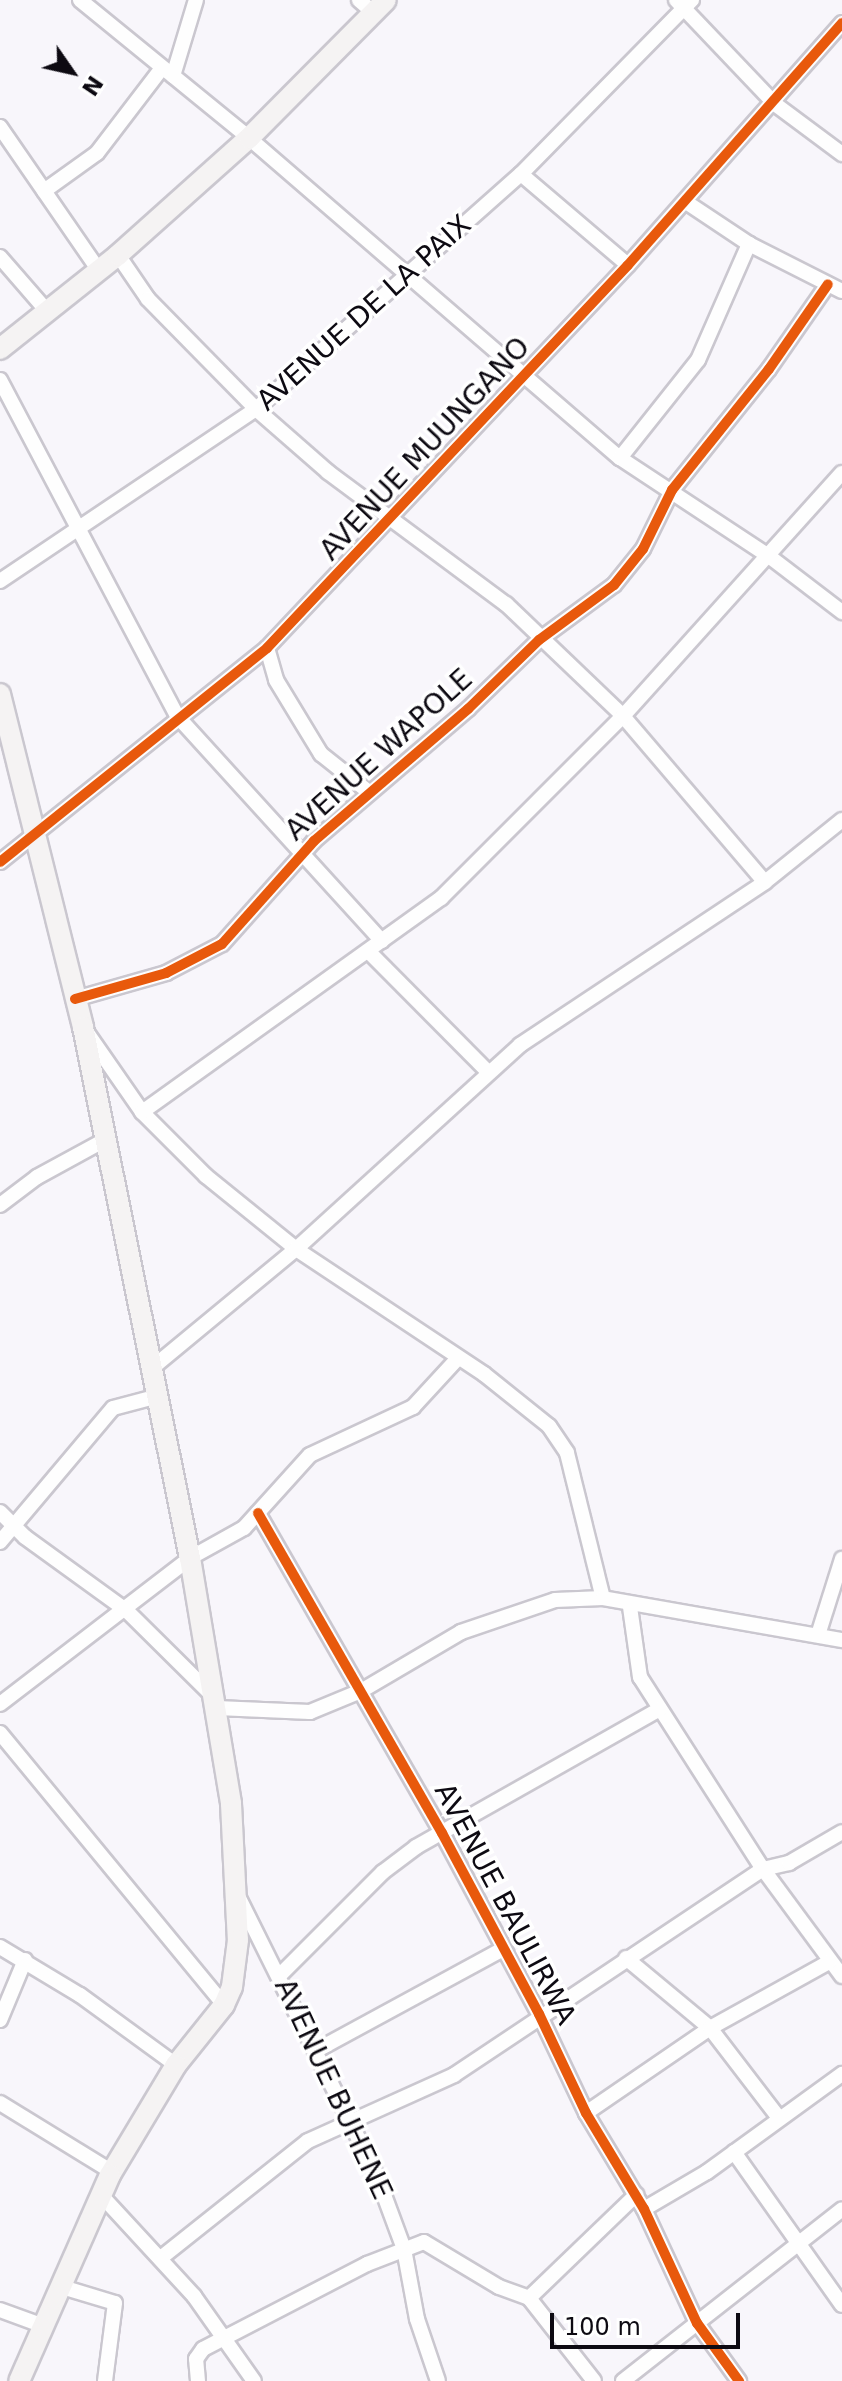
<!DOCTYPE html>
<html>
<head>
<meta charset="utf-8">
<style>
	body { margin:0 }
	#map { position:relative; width:842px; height:2381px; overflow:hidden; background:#f8f6fb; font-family:"DejaVu Sans",sans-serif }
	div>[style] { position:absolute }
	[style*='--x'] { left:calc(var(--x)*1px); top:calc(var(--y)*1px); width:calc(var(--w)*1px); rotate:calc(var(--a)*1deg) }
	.roads { filter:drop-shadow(2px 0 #cac7cf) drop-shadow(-2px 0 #cac7cf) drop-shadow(0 2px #cac7cf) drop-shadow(0 -2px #cac7cf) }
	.street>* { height:14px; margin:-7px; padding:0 7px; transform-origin:7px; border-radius:7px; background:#fefefe }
	.secondary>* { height:20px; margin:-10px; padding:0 10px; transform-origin:10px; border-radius:10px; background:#f5f3f3 }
	.cycleway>* { height:10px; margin:-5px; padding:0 5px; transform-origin:5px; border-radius:5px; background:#e8590c }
	span { translate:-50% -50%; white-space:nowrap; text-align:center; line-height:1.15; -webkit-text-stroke:7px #fff; paint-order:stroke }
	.street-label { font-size:28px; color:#0d0a12 }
	.north { position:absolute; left:32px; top:32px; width:80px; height:80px; -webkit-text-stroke:6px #fff; paint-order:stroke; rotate:124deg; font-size:22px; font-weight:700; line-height:32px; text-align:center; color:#0d0a12 }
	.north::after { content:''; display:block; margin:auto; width:28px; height:36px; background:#0d0a12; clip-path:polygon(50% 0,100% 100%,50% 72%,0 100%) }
	.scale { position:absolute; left:550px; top:2313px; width:190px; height:36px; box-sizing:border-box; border:4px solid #0d0a12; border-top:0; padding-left:10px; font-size:24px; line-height:28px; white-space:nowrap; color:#0d0a12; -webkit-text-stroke:6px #fff; paint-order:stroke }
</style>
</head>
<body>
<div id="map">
	<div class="roads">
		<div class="street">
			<i style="--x:80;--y:0;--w:218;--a:39.2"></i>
			<i style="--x:249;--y:138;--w:490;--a:40.8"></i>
			<i style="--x:620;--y:458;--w:180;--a:33.4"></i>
			<i style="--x:770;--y:557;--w:91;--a:37.4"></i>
			<i style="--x:359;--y:0;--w:18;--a:41"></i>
			<i style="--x:676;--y:0;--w:144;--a:46.4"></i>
			<i style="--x:775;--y:104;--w:84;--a:36.7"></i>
			<i style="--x:173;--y:76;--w:79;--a:-73.2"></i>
			<i style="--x:0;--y:127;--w:173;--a:55.4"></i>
			<i style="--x:521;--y:174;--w:140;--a:40.4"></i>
			<i style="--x:44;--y:191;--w:65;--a:-35.6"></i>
			<i style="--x:97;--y:153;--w:107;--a:-52.6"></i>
			<i style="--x:686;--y:202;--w:76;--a:33.7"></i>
			<i style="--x:749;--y:244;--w:104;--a:26.8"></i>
			<i style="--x:118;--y:255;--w:53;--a:55.7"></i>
			<i style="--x:148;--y:299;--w:154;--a:45.5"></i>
			<i style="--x:256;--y:409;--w:96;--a:41.2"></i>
			<i style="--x:328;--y:472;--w:222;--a:36.6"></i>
			<i style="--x:506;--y:604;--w:162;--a:43.7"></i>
			<i style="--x:623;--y:716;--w:218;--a:49.5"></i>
			<i style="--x:0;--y:257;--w:72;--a:49"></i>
			<i style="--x:0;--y:380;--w:381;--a:62.2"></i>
			<i style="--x:178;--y:717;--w:303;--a:47.7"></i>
			<i style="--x:620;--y:458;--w:125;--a:-51.5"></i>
			<i style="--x:698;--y:360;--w:127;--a:-66.3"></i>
			<i style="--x:0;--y:581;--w:308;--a:-33.9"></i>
			<i style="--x:256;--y:409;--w:354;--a:-41.6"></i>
			<i style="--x:521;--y:174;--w:244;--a:-45.5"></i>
			<i style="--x:267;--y:648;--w:33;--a:74"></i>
			<i style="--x:276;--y:680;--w:87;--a:58.7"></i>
			<i style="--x:321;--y:754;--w:61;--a:38.4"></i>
			<i style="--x:0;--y:862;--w:342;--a:-38.7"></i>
			<i style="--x:267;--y:648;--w:526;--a:-46.69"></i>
			<i style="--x:628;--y:265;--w:323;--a:-48.5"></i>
			<i style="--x:369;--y:952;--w:170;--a:45.2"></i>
			<i style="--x:75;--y:999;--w:95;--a:-15.9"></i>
			<i style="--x:166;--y:973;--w:63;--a:-27.4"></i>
			<i style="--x:222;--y:944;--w:138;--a:-48.2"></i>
			<i style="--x:314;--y:841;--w:203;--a:-40.6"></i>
			<i style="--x:468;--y:709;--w:99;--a:-44.2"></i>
			<i style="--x:539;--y:640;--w:93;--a:-36.3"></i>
			<i style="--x:614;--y:585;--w:46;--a:-51.1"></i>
			<i style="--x:643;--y:549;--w:66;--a:-63.8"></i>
			<i style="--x:672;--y:490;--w:155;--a:-51.3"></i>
			<i style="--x:769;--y:369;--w:103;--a:-55.2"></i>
			<i style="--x:88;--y:1034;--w:95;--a:55.3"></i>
			<i style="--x:142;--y:1112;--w:91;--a:45"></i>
			<i style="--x:206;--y:1176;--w:116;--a:39"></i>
			<i style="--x:296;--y:1249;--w:226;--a:33.6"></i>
			<i style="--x:484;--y:1374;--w:83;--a:38.7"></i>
			<i style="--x:549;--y:1426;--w:32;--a:56"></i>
			<i style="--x:567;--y:1453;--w:149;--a:76.1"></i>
			<i style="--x:142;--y:1112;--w:368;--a:-35.6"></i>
			<i style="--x:441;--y:898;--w:257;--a:-45"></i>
			<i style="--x:623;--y:716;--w:327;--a:-48"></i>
			<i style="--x:0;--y:1205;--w:46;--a:-37.1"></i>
			<i style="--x:37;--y:1177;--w:77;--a:-28.6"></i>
			<i style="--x:152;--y:1368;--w:187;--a:-39.6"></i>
			<i style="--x:296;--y:1249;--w:303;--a:-42.3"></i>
			<i style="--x:520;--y:1045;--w:294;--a:-33.6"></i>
			<i style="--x:765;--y:882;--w:99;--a:-38.8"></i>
			<i style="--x:0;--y:1512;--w:35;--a:45"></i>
			<i style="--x:25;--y:1537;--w:125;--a:35.9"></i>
			<i style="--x:126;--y:1610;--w:118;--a:44.7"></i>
			<i style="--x:258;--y:1513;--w:369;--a:60.1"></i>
			<i style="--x:442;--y:1833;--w:205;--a:61.8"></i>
			<i style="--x:539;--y:2014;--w:110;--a:64.6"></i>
			<i style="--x:586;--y:2113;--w:112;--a:58.9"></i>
			<i style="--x:644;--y:2209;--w:126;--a:65.1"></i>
			<i style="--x:697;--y:2323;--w:72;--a:54.1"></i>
			<i style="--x:0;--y:1542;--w:175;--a:-49.9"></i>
			<i style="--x:113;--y:1408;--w:47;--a:-14.9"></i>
			<i style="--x:630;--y:1607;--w:71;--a:81.9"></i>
			<i style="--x:640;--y:1677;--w:228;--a:57.4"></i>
			<i style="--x:763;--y:1869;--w:133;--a:53.6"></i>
			<i style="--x:818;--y:1635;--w:80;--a:-72.5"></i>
			<i style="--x:0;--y:1704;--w:240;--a:-37.5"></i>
			<i style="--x:190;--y:1558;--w:62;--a:-29.1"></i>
			<i style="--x:244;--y:1528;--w:98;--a:-47.9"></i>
			<i style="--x:310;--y:1455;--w:114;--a:-25"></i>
			<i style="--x:413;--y:1407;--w:67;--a:-47.4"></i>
			<i style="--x:217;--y:1708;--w:93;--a:2.5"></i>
			<i style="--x:310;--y:1712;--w:55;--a:-22.4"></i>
			<i style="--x:361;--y:1691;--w:116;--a:-30.5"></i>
			<i style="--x:461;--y:1632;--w:99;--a:-18.8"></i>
			<i style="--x:555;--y:1600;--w:48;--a:-2.4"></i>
			<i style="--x:603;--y:1598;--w:243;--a:10"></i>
			<i style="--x:0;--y:1733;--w:352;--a:50.5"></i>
			<i style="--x:238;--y:1896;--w:313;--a:63.6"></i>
			<i style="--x:377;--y:2176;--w:78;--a:69.7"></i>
			<i style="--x:404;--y:2249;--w:71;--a:79.5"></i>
			<i style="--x:417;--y:2319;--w:65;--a:71.3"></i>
			<i style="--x:0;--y:1947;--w:93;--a:31"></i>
			<i style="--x:80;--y:1995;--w:119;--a:36.1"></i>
			<i style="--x:626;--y:1958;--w:109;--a:39.8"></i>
			<i style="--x:710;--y:2028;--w:113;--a:52.5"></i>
			<i style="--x:279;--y:1976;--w:147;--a:-45"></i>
			<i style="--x:383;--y:1872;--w:41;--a:-37.1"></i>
			<i style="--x:416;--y:1847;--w:280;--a:-29.5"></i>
			<i style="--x:0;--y:2020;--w:65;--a:-67.4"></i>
			<i style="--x:317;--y:2050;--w:212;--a:-28.5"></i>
			<i style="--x:0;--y:2103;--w:132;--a:31.6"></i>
			<i style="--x:586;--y:2113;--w:150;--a:-34.4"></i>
			<i style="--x:710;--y:2028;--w:136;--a:-29"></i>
			<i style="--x:734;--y:2152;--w:187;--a:54.8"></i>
			<i style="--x:100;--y:2194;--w:139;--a:47.3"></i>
			<i style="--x:194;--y:2296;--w:104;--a:54.8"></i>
			<i style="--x:644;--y:2209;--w:73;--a:-30.4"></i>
			<i style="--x:707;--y:2172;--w:167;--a:-36"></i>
			<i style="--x:162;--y:2257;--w:186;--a:-38.5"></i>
			<i style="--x:308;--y:2141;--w:160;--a:-24.3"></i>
			<i style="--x:454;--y:2075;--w:371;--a:-33.7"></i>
			<i style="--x:763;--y:1869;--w:27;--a:-13"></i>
			<i style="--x:789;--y:1863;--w:61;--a:-30.3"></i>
			<i style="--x:62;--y:2287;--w:55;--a:16.8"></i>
			<i style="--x:115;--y:2303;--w:79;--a:97.3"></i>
			<i style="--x:529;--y:2298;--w:149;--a:-43.9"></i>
			<i style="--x:0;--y:2310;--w:47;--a:20"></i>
			<i style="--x:198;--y:2381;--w:22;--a:-95"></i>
			<i style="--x:196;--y:2359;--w:12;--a:-55"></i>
			<i style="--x:203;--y:2349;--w:185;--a:-27.4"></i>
			<i style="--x:367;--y:2264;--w:61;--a:-21.1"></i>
			<i style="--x:424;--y:2242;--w:87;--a:31"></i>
			<i style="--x:499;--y:2287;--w:32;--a:20"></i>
			<i style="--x:529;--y:2298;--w:105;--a:51.9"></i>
			<i style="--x:623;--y:2381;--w:278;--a:-38.1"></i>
		</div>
		<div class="secondary">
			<i style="--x:0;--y:349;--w:151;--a:-38.5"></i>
			<i style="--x:118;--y:255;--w:176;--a:-41.8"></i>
			<i style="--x:249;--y:138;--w:194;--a:-45.2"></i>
			<i style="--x:0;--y:694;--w:343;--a:76"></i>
			<i style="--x:83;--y:1027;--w:542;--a:78.61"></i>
			<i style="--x:190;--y:1558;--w:249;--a:80.5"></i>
			<i style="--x:231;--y:1804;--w:136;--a:87.1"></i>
			<i style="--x:238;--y:1940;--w:47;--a:97.3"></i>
			<i style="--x:232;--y:1987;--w:20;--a:114"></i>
			<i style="--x:224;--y:2005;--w:77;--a:128.7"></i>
			<i style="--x:176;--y:2065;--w:128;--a:121"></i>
			<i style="--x:110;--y:2175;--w:225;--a:113.8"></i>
		</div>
	</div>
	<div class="cycleway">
		<i style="--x:0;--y:862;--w:342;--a:-38.7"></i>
		<i style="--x:267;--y:648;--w:526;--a:-46.69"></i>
		<i style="--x:628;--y:265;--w:323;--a:-48.5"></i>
		<i style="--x:75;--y:999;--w:95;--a:-15.9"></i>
		<i style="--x:166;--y:973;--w:63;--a:-27.4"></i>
		<i style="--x:222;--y:944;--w:138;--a:-48.2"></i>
		<i style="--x:314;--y:841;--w:203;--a:-40.6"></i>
		<i style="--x:468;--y:709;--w:99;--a:-44.2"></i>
		<i style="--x:539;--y:640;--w:93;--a:-36.3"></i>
		<i style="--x:614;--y:585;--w:46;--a:-51.1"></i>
		<i style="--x:643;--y:549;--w:66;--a:-63.8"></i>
		<i style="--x:672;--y:490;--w:155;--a:-51.3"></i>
		<i style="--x:769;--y:369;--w:103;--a:-55.2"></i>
		<i style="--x:258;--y:1513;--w:369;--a:60.1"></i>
		<i style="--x:442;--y:1833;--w:205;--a:61.8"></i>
		<i style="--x:539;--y:2014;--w:110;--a:64.6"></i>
		<i style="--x:586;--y:2113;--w:112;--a:58.9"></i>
		<i style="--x:644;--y:2209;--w:126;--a:65.1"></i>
		<i style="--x:697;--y:2323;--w:72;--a:54.1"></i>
	</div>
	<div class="street-label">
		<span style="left:364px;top:313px;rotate:-42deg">AVENUE DE LA PAIX</span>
		<span style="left:425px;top:449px;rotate:-47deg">AVENUE MUUNGANO</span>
		<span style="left:379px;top:755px;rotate:-42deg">AVENUE WAPOLE</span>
		<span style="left:505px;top:1904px;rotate:62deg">AVENUE BAULIRWA</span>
		<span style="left:333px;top:2089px;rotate:65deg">AVENUE BUHENE</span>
	</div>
	<div class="north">N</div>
	<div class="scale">100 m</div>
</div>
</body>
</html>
